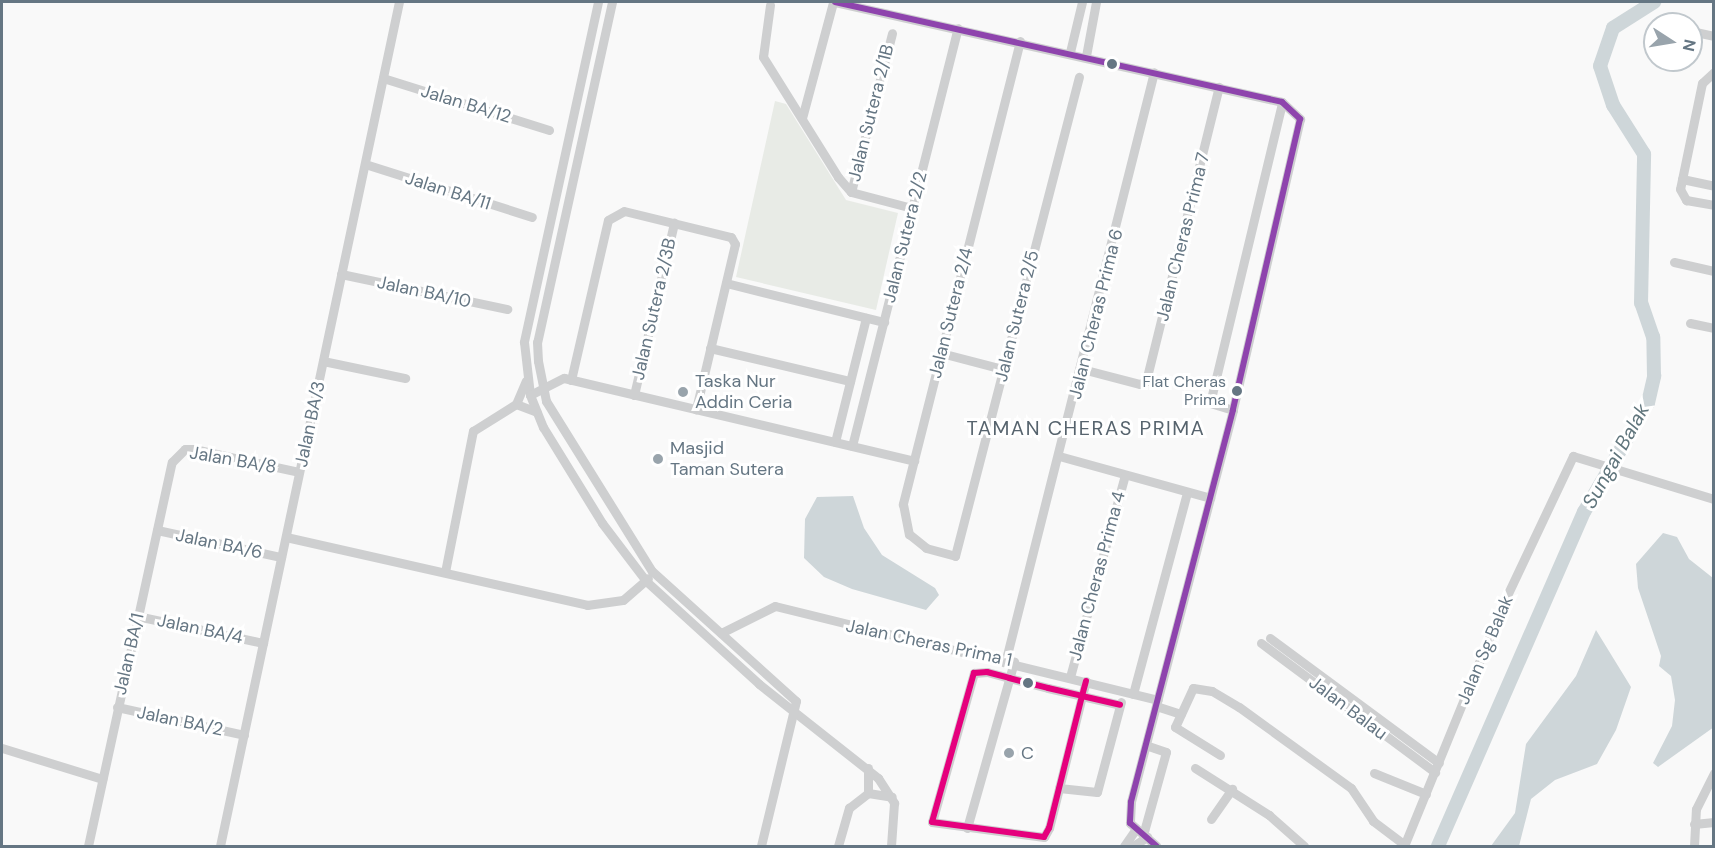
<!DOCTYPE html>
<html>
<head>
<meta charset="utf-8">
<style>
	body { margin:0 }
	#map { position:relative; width:1715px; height:848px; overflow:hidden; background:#f9f9f9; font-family:"DM Sans",sans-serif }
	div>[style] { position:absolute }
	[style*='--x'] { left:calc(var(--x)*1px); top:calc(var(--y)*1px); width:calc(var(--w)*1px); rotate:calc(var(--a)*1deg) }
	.green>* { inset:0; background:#e8ebe6 }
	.water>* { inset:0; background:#ced6d9 }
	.river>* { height:14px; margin:-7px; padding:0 7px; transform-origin:7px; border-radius:7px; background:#ced6d9 }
	.minor>* { height:9px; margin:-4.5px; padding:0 4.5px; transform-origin:4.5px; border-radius:4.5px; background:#cecfd0 }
	.bus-1>* { height:6px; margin:-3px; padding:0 3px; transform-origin:3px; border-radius:3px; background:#8e44ad }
	.bus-2>* { height:6px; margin:-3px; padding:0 3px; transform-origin:3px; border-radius:3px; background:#e5007d }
	.dots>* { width:16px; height:16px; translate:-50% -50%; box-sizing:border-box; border:3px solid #fff; border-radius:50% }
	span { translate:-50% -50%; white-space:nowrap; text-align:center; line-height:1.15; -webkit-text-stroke:6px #fff; paint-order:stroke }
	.bus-label { font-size:16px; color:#657683 }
	.right { translate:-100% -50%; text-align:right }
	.street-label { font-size:18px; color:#657683 }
	.poi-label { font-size:18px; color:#657683 }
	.left { translate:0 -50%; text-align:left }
	.neighbourhood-label { font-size:20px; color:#57646e; letter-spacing:1.5px }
	.water-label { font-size:20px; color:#60757c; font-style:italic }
	.frame { position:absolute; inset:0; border:3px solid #657683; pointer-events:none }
	.north { position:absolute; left:1643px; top:12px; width:60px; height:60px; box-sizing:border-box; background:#fff; border:2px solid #c1c8cd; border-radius:50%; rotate:102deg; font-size:16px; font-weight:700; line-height:24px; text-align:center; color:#657683 }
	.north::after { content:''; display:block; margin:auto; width:21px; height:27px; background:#99a4ac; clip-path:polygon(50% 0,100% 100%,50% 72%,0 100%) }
</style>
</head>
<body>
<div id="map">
	<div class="green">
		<i style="clip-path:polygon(775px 101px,786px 104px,846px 200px,898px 213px,876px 310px,736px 277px)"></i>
	</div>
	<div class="water">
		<i style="clip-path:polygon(853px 496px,864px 528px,882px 555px,935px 588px,939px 595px,926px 610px,852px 589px,824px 577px,804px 558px,805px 519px,817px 497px)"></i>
		<i style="clip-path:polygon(1663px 533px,1677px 537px,1689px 559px,1713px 578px,1714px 727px,1658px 767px,1653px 763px,1672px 726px,1675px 700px,1671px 676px,1659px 666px,1661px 656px,1638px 588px,1636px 564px)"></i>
		<i style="clip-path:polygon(1596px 630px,1631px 687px,1616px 730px,1597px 764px,1555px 780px,1531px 799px,1519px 846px,1491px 846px,1515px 813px,1526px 744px,1576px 676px)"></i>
	</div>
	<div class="river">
		<i style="--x:1438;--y:846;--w:365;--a:-66.4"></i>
		<i style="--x:1584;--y:512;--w:126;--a:-59.6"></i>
		<i style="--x:1648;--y:403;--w:28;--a:-77"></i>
		<i style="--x:1654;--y:376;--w:39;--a:-91"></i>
		<i style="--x:1653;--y:337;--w:36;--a:-109"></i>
		<i style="--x:1641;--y:303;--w:149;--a:-88.8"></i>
		<i style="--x:1644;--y:154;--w:58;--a:-122.3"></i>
		<i style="--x:1613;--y:105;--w:41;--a:-108.4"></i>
		<i style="--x:1600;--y:66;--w:40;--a:-71.1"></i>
		<i style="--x:1613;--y:28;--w:49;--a:-32.4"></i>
	</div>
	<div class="minor">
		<i style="--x:598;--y:2;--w:348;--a:102.3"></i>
		<i style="--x:524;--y:342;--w:53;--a:83.5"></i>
		<i style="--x:530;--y:395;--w:35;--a:68"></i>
		<i style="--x:543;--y:427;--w:113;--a:58.4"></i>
		<i style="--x:602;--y:523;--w:73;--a:52.8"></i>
		<i style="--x:646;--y:581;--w:153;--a:42.3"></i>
		<i style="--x:759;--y:684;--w:152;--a:38.3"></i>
		<i style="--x:878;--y:778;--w:30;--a:57"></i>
		<i style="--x:894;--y:803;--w:43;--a:94"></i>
		<i style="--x:612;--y:2;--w:348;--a:102.4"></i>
		<i style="--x:537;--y:342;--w:19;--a:87"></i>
		<i style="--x:538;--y:361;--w:41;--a:78.7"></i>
		<i style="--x:546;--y:401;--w:200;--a:58.1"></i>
		<i style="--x:652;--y:571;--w:194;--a:42.1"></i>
		<i style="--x:796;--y:701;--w:149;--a:103.6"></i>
		<i style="--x:835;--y:2;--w:458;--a:12.6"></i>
		<i style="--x:1282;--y:102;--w:25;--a:43"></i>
		<i style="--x:1300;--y:119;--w:299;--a:103"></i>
		<i style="--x:1233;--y:410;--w:405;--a:104.6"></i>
		<i style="--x:1131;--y:802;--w:21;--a:93"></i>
		<i style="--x:1130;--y:823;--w:35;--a:41"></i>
		<i style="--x:770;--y:5;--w:52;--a:97.7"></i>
		<i style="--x:763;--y:57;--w:142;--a:58"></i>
		<i style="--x:838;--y:177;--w:20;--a:49"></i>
		<i style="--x:851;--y:192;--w:63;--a:14.7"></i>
		<i style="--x:1691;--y:31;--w:24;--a:12"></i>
		<i style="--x:1020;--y:41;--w:478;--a:104.2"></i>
		<i style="--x:903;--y:504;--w:31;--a:79"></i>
		<i style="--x:909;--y:534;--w:22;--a:39"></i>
		<i style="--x:926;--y:548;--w:30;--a:15"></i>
		<i style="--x:955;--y:556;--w:495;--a:-75.5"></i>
		<i style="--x:1070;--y:52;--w:51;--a:-76.5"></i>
		<i style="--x:1086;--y:56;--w:55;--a:-79.5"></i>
		<i style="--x:1714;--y:72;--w:16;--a:137"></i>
		<i style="--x:1702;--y:83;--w:108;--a:101.7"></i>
		<i style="--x:1680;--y:189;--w:13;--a:61"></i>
		<i style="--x:1686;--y:200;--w:28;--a:10"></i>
		<i style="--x:383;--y:78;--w:174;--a:17.4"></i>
		<i style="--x:802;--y:118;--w:120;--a:-75"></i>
		<i style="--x:365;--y:164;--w:175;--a:17.6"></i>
		<i style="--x:1682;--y:179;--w:33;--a:12"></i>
		<i style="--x:851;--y:192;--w:164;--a:-75.5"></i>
		<i style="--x:1674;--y:262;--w:41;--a:12.7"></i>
		<i style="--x:341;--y:274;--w:170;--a:11.9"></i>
		<i style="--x:726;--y:283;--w:163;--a:13.9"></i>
		<i style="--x:1690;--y:323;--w:25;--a:12"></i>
		<i style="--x:710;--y:348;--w:144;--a:13.3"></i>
		<i style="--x:941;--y:353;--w:64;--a:14.5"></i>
		<i style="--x:323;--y:361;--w:84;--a:11.7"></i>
		<i style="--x:1082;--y:369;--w:60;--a:14.5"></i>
		<i style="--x:1140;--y:384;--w:7;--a:-27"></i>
		<i style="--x:1146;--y:381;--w:303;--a:-76.1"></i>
		<i style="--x:571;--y:380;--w:164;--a:-77"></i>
		<i style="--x:608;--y:220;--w:18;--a:-29"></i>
		<i style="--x:624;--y:211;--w:110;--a:13.7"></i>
		<i style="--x:731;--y:237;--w:8;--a:60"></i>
		<i style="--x:735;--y:244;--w:170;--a:103.3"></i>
		<i style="--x:530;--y:395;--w:38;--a:-27"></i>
		<i style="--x:564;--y:378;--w:360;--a:13.3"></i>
		<i style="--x:634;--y:395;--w:177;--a:-76.9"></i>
		<i style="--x:516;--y:404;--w:25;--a:-67"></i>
		<i style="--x:516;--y:404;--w:22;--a:21"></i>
		<i style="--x:1233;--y:410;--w:24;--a:-163"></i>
		<i style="--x:1210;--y:403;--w:309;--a:-76.5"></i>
		<i style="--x:835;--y:442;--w:128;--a:-76"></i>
		<i style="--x:852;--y:446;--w:431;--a:-75.8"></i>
		<i style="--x:1059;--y:456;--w:157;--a:15.5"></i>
		<i style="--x:157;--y:530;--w:127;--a:12.3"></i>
		<i style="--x:286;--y:537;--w:309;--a:12.7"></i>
		<i style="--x:587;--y:605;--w:36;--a:-8"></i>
		<i style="--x:623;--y:600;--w:33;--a:-41"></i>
		<i style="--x:445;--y:572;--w:144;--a:-78.8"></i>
		<i style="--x:473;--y:431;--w:51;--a:-32.1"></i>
		<i style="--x:137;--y:616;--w:129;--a:12.1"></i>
		<i style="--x:721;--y:633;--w:60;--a:-26.6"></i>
		<i style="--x:775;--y:606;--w:394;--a:13.8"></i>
		<i style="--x:1270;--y:638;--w:210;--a:36.5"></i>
		<i style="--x:1261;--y:643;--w:217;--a:36.6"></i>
		<i style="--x:1006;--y:659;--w:605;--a:-75.85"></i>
		<i style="--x:1070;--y:677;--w:209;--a:-74.8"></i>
		<i style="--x:1086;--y:681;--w:16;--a:105"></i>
		<i style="--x:1082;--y:696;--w:136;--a:104"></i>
		<i style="--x:1049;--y:828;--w:10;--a:119"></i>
		<i style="--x:1044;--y:837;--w:113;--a:-172.4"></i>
		<i style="--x:932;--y:822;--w:155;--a:-74.3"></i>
		<i style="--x:974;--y:673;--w:13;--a:-4"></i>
		<i style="--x:987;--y:672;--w:23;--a:15"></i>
		<i style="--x:1009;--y:678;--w:40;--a:14.4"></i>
		<i style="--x:1048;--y:688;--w:35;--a:13"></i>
		<i style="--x:1082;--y:696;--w:39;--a:13"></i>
		<i style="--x:1133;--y:694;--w:209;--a:-75"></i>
		<i style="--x:1156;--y:706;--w:26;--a:18"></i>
		<i style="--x:117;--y:707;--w:130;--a:12.4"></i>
		<i style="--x:2;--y:748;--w:105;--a:17.2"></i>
		<i style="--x:1220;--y:755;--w:53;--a:-148.1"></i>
		<i style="--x:1175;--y:727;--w:43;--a:-65.2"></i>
		<i style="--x:1193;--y:688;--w:19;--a:9"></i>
		<i style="--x:1212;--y:691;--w:31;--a:31"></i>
		<i style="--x:1239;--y:707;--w:138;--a:35.9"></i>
		<i style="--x:1351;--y:788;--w:40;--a:56"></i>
		<i style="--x:1373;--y:821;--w:40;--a:37"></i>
		<i style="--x:1195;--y:768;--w:88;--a:32.4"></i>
		<i style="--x:1269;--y:815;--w:47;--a:41.5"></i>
		<i style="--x:1374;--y:773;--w:56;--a:22"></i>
		<i style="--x:1059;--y:788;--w:38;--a:6"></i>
		<i style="--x:1097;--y:792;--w:93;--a:-75.1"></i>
		<i style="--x:868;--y:793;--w:24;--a:9"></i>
		<i style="--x:1211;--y:819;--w:37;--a:-55"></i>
		<i style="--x:1694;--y:824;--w:20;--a:-6"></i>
		<i style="--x:967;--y:828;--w:173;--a:-74.2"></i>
		<i style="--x:1143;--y:835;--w:86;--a:-74.5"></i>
		<i style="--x:1166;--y:752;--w:21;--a:-161"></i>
		<i style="--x:88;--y:846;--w:393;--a:-77.7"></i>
		<i style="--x:172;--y:462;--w:18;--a:-45"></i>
		<i style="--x:185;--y:449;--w:9;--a:0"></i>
		<i style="--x:194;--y:449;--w:107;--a:12.4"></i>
		<i style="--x:220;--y:846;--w:863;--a:-78.03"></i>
		<i style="--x:838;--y:846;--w:40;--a:-74"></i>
		<i style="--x:849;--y:808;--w:24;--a:-38"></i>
		<i style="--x:868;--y:793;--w:25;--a:-90"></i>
		<i style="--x:1124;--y:846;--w:19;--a:-55"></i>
		<i style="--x:1133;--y:846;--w:17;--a:-33"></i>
		<i style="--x:1404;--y:846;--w:261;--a:-67.8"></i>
		<i style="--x:1503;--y:604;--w:164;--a:-64.7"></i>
		<i style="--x:1573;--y:456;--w:147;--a:17"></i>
		<i style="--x:1694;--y:846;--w:37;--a:-87"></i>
		<i style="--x:1696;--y:809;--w:40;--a:-63.4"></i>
	</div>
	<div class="bus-1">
		<i style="--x:835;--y:2;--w:458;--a:12.6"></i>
		<i style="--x:1282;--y:102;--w:25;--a:43"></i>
		<i style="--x:1300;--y:119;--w:299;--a:103"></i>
		<i style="--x:1233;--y:410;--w:405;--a:104.6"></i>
		<i style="--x:1131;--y:802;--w:21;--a:93"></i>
		<i style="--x:1130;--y:823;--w:35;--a:41"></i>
	</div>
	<div class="bus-2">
		<i style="--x:1086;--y:681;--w:16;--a:105"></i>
		<i style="--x:1082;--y:696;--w:136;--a:104"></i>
		<i style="--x:1049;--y:828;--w:10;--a:119"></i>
		<i style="--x:1044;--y:837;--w:113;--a:-172.4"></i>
		<i style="--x:932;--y:822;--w:155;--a:-74.3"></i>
		<i style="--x:974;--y:673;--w:13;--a:-4"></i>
		<i style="--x:987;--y:672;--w:23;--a:15"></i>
		<i style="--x:1009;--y:678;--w:40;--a:14.4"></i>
		<i style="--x:1048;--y:688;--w:35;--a:13"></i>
		<i style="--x:1082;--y:696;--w:39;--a:13"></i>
	</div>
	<div class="dots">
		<i style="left:1112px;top:64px;background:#657683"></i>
		<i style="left:1237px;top:391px;background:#657683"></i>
		<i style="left:683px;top:392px;background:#99a4ac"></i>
		<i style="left:658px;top:459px;background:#99a4ac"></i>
		<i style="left:1028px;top:683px;background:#657683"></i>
		<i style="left:1009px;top:753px;background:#99a4ac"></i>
	</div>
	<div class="bus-label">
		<span class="right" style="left:1226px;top:391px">Flat Cheras<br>Prima</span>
	</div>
	<div class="street-label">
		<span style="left:466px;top:104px;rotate:17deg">Jalan BA/12</span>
		<span style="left:871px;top:113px;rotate:-76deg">Jalan Sutera 2/1B</span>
		<span style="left:448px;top:191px;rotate:18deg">Jalan BA/11</span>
		<span style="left:905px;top:237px;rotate:-76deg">Jalan Sutera 2/2</span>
		<span style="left:1183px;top:237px;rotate:-76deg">Jalan Cheras Prima 7</span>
		<span style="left:424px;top:292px;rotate:12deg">Jalan BA/10</span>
		<span style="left:654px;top:309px;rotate:-77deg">Jalan Sutera 2/3B</span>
		<span style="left:951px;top:313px;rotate:-76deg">Jalan Sutera 2/4</span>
		<span style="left:1096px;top:314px;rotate:-76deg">Jalan Cheras Prima 6</span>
		<span style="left:1017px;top:316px;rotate:-76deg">Jalan Sutera 2/5</span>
		<span style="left:310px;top:424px;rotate:-78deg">Jalan BA/3</span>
		<span style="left:233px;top:460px;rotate:10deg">Jalan BA/8</span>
		<span style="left:219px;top:544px;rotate:12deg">Jalan BA/6</span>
		<span style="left:1097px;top:576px;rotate:-75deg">Jalan Cheras Prima 4</span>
		<span style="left:200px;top:629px;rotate:12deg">Jalan BA/4</span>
		<span style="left:929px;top:643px;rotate:12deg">Jalan Cheras Prima 1</span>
		<span style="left:1485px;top:650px;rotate:-67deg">Jalan Sg Balak</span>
		<span style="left:129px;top:654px;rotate:-77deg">Jalan BA/1</span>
		<span style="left:1348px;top:708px;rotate:37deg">Jalan Balau</span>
		<span style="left:180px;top:721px;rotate:12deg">Jalan BA/2</span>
	</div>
	<div class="poi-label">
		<span class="left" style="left:695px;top:392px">Taska Nur<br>Addin Ceria</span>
		<span class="left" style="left:670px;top:459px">Masjid<br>Taman Sutera</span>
		<span class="left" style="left:1021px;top:753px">C</span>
	</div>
	<div class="neighbourhood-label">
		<span style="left:1086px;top:428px">TAMAN CHERAS PRIMA</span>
	</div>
	<div class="water-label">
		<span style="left:1616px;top:456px;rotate:-61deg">Sungai Balak</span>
	</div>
	<div class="frame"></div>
	<div class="north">N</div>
</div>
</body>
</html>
